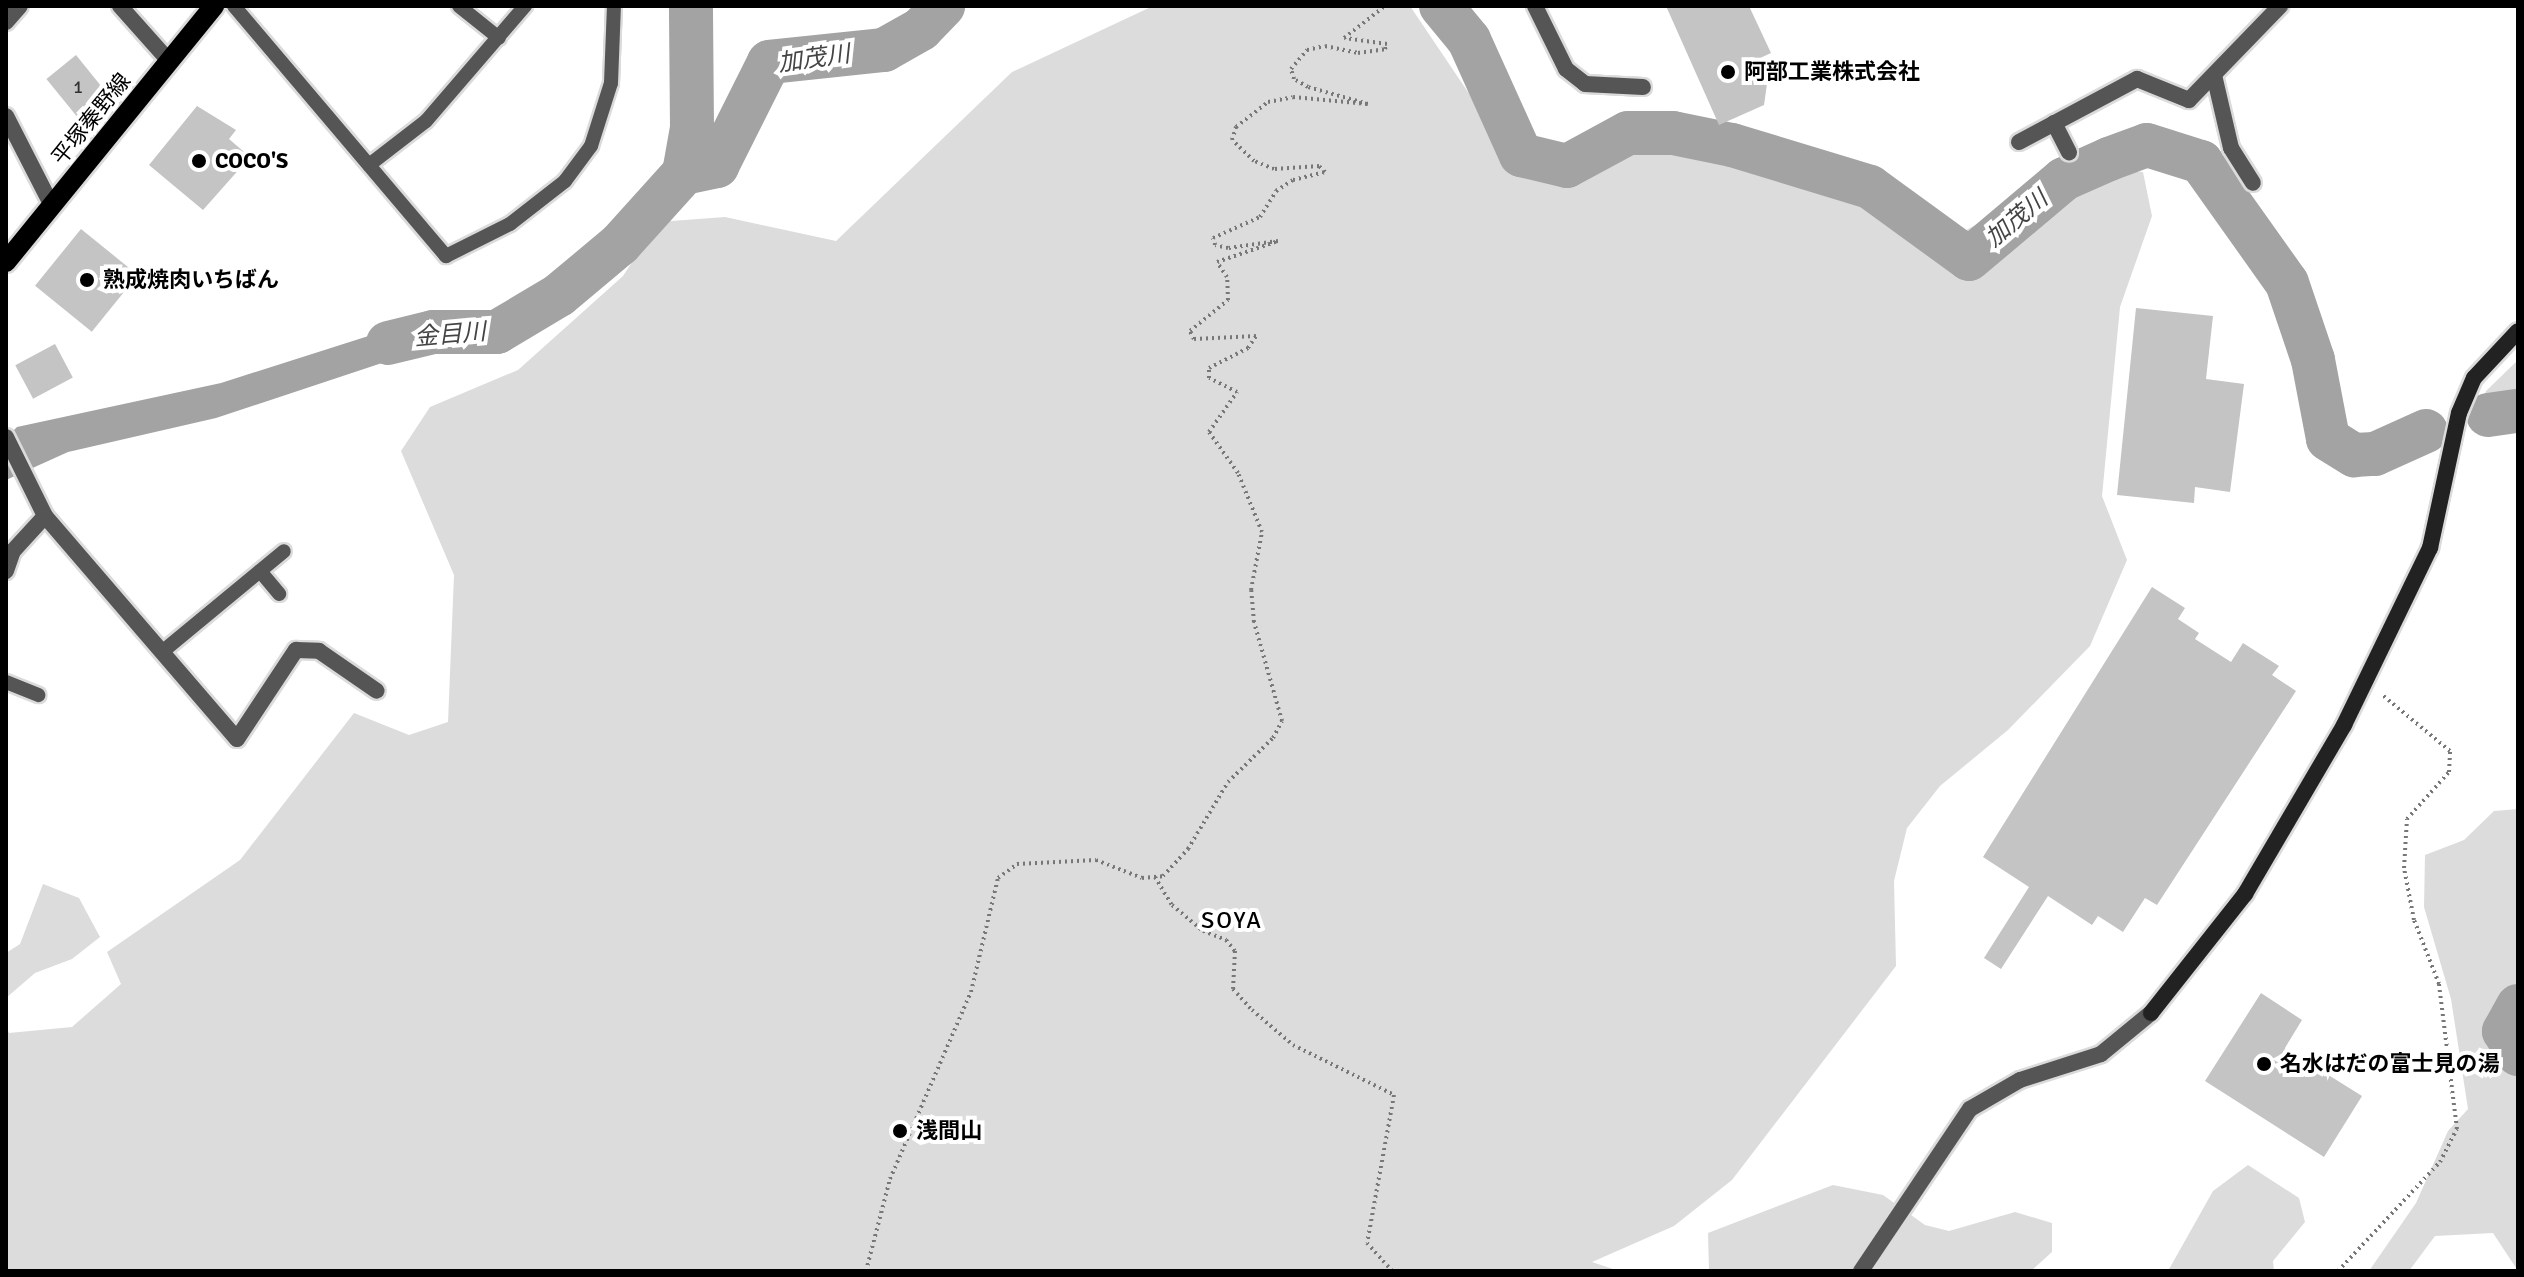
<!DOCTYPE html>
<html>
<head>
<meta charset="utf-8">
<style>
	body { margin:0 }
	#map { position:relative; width:2524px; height:1277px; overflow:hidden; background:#fff; font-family:Signika,"Noto Sans JP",sans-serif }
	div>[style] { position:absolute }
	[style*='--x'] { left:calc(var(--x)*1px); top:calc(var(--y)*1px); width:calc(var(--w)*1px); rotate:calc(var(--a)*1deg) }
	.green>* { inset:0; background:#dcdcdc }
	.water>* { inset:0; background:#a3a3a3 }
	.river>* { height:44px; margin:-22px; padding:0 22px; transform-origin:22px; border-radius:22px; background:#a3a3a3 }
	.building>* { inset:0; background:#c4c4c4; transform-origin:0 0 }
	.path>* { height:4px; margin-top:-2px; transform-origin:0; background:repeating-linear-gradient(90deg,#777 0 2px,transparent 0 6px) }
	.roads { filter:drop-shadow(2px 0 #dbdbdb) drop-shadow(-2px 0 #dbdbdb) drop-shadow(0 2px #dbdbdb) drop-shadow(0 -2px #dbdbdb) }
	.lane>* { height:14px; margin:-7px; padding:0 7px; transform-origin:7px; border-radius:7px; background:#555 }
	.street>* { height:16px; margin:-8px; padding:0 8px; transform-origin:8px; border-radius:8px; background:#555 }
	.secondary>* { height:16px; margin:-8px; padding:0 8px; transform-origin:8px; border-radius:8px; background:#222 }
	.primary>* { height:20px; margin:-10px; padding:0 10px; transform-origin:10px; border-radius:10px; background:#000 }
	.dots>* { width:22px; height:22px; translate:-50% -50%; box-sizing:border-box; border:4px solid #fff; border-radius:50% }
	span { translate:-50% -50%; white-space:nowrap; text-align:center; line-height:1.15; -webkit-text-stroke:8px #fff; paint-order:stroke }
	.number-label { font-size:18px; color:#313131 }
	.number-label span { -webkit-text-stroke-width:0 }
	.poi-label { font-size:22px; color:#000; font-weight:700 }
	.left { translate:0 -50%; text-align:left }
	.street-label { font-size:22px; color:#000 }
	.water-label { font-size:24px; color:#444; font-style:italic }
	.neighbourhood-label { font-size:24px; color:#000; letter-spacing:2px }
	.frame { position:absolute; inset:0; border:8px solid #000; pointer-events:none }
</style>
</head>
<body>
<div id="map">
	<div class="green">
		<i style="clip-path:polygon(1153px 6px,1410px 6px,1503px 144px,1593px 167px,1667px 143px,1961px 233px,2079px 167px,2143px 172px,2152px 216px,2120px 307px,2102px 496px,2127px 560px,2090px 646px,2008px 730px,1940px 786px,1907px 828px,1894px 881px,1896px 966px,1732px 1180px,1674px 1226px,1592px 1262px,1619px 1271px,6px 1271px,6px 1026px,9px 1033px,72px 1027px,121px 984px,107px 952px,240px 860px,354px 713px,409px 735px,448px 722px,454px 575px,401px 451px,430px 407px,518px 370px,623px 276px,658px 222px,725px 217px,836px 241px,1012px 72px)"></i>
		<i style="clip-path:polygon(2518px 360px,2518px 424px,2485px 430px,2478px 412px,2486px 391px)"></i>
		<i style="clip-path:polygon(2518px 809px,2518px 1271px,2493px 1233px,2435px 1236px,2409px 1271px,2369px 1271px,2416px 1203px,2448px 1131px,2468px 1109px,2451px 999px,2424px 907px,2425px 855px,2464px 840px,2494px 811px)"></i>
		<i style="clip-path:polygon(43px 884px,79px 898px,100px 937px,72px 959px,35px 973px,6px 998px,6px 953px,20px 944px)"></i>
		<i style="clip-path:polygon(2248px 1165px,2299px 1198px,2305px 1222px,2273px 1261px,2274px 1271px,2168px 1271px,2213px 1191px)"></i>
		<i style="clip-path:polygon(1833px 1185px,1883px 1195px,1925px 1225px,1949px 1231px,2015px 1212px,2052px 1223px,2052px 1252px,2031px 1271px,1709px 1271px,1708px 1233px)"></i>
	</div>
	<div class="water">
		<i style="clip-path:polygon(428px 317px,454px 328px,388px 361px,216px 418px,68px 452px,6px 480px,6px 438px,17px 427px,221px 383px)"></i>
	</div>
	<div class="river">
		<i style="--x:1441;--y:6;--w:44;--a:50.5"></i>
		<i style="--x:1469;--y:40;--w:126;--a:65.7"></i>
		<i style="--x:1521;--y:155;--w:47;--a:13.4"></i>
		<i style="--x:1567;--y:166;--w:69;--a:-28.4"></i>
		<i style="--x:1628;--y:133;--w:45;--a:0"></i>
		<i style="--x:1673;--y:133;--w:60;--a:11.5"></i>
		<i style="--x:1732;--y:145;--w:144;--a:16.9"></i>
		<i style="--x:1870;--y:187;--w:122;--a:36"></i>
		<i style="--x:1969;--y:259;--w:124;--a:-40.1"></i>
		<i style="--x:2064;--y:179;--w:49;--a:-24"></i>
		<i style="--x:2109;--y:159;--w:40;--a:-20.2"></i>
		<i style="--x:2147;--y:145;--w:57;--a:17.5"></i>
		<i style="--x:2201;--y:162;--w:148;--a:54.6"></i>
		<i style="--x:2287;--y:283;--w:81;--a:71.3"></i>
		<i style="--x:2313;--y:360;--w:80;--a:79.2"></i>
		<i style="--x:2328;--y:439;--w:31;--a:32"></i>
		<i style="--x:2354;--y:455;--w:21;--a:-3"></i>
		<i style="--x:2375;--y:454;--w:56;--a:-24.3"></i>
		<i style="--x:684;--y:173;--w:34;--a:-12"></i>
		<i style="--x:717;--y:166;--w:116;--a:-63.4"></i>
		<i style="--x:769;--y:62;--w:116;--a:-6"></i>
		<i style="--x:884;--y:50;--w:43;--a:-29.6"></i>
		<i style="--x:921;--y:29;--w:32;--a:-46"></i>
		<i style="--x:388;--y:343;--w:46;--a:-13.7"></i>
		<i style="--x:433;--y:332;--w:64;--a:0"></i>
		<i style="--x:497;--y:332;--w:72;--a:-30.8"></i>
		<i style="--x:559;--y:295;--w:80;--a:-39.9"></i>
		<i style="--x:620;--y:244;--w:96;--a:-48"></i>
		<i style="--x:684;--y:173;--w:46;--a:-79.9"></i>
		<i style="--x:692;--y:128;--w:122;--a:-90.5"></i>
		<i style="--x:2488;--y:415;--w:30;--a:-8"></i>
		<i style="--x:2518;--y:1006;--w:29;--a:119"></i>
		<i style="--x:2504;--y:1031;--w:27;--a:59"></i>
	</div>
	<div class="building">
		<i style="clip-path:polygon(1666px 6px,1749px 6px,1771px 53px,1756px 60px,1767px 84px,1764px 105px,1719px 125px)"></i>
		<i style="left:76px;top:55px;width:51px;height:38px;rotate:51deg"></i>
		<i style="clip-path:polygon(197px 106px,236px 130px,229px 139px,250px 157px,203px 210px,149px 165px)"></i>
		<i style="left:81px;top:229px;width:73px;height:73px;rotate:39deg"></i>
		<i style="clip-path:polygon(2136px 308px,2213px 316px,2206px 379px,2244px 384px,2230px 492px,2195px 487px,2194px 503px,2117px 495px)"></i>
		<i style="left:55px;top:344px;width:38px;height:45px;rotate:62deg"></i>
		<i style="clip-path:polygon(2152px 587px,2185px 608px,2178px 619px,2199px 633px,2195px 639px,2231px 662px,2243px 643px,2279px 666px,2272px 675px,2296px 691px,2157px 905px,2145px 898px,2123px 932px,2098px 916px,2092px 925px,2048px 896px,2001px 969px,1984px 958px,2029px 887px,1983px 857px)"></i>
		<i style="clip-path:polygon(2261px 993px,2302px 1020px,2285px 1048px,2362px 1096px,2324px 1157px,2205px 1081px)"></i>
	</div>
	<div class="path">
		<i style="--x:1155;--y:877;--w:33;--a:59"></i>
		<i style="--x:1172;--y:905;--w:40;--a:40"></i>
		<i style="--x:1203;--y:931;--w:25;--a:21"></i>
		<i style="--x:1226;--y:940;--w:14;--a:51"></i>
		<i style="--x:1235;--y:951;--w:38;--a:93"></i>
		<i style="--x:1233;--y:989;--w:28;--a:48"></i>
		<i style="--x:1252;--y:1010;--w:54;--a:40.5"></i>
		<i style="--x:1293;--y:1045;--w:113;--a:26.3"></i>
		<i style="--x:1394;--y:1095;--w:150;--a:100.3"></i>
		<i style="--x:1367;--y:1243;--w:38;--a:48"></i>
		<i style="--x:866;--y:1271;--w:95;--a:-75.4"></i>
		<i style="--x:890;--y:1179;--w:204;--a:-66.6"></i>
		<i style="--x:971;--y:992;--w:117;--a:-76.7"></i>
		<i style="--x:998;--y:878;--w:24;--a:-36"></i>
		<i style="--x:1017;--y:864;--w:79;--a:-2.9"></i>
		<i style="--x:1096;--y:860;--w:49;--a:21.4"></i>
		<i style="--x:1142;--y:878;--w:21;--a:-5"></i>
		<i style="--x:1163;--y:876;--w:37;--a:-47"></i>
		<i style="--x:1188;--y:849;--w:78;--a:-59.2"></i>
		<i style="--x:1228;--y:782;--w:63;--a:-44.4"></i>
		<i style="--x:1273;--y:738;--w:19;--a:-62"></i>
		<i style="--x:1282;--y:721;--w:103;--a:-105.8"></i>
		<i style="--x:1254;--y:622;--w:32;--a:-95"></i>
		<i style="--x:1251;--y:590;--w:59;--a:-79.3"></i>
		<i style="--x:1262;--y:532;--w:64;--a:-112.1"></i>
		<i style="--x:1238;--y:473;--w:50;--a:-125.3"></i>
		<i style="--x:1209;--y:432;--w:49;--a:-55"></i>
		<i style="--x:1237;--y:392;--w:31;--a:-153"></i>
		<i style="--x:1209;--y:378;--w:10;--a:-90"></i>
		<i style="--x:1209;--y:368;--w:44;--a:-27.1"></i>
		<i style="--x:1248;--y:348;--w:14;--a:-56"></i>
		<i style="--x:1256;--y:336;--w:62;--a:177.2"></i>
		<i style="--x:1194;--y:339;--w:9;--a:-117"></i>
		<i style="--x:1190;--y:331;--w:49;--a:-39.2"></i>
		<i style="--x:1228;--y:300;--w:23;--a:-92"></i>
		<i style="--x:1227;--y:277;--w:18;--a:-124"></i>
		<i style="--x:1217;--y:262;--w:65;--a:-19"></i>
		<i style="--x:1278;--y:241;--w:50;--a:172"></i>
		<i style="--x:1228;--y:248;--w:13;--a:-167"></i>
		<i style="--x:1215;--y:245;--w:7;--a:-106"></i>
		<i style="--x:1213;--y:238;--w:51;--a:-24.1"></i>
		<i style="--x:1260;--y:217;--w:31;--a:-58"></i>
		<i style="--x:1276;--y:191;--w:20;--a:-33"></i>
		<i style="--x:1293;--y:180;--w:33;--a:-14"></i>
		<i style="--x:1325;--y:172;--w:8;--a:-135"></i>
		<i style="--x:1319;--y:166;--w:45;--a:176.2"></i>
		<i style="--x:1274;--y:169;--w:22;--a:-158"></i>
		<i style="--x:1254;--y:161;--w:30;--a:-136"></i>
		<i style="--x:1232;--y:140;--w:14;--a:-73"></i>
		<i style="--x:1236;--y:127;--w:41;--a:-38"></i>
		<i style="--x:1268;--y:102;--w:25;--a:-11"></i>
		<i style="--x:1293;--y:97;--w:75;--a:5.3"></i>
		<i style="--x:1368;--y:104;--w:62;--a:-164.2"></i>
		<i style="--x:1308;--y:87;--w:16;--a:-150"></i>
		<i style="--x:1294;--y:79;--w:10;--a:-107"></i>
		<i style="--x:1291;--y:69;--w:25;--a:-50"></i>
		<i style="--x:1307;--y:50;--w:18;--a:-13"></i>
		<i style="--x:1325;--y:46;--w:34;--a:12"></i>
		<i style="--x:1358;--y:53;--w:27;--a:-8"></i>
		<i style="--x:1385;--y:49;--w:5;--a:-68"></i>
		<i style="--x:1387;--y:44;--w:43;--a:-172.1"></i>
		<i style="--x:1344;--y:38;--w:52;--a:-38"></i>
		<i style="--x:2338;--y:1271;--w:149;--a:-46.9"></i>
		<i style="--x:2440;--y:1162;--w:37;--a:-63"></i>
		<i style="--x:2457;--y:1129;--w:146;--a:-97.1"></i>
		<i style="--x:2439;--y:984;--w:69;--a:-111.3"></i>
		<i style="--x:2414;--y:920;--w:53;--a:-100.9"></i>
		<i style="--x:2404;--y:868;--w:49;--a:-86.5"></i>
		<i style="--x:2407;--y:819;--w:63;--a:-48.2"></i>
		<i style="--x:2449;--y:772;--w:21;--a:-87"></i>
		<i style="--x:2450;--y:751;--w:89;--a:-140.4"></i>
	</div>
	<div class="roads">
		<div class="lane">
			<i style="--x:234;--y:6;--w:328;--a:49.7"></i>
			<i style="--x:446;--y:256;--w:72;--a:-26.6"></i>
			<i style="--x:510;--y:224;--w:70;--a:-38"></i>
			<i style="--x:565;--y:181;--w:44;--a:-53.4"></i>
			<i style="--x:591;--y:146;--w:66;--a:-72.4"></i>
			<i style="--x:611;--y:83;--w:77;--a:-87.8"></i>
			<i style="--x:459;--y:6;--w:51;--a:38.7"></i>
			<i style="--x:369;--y:165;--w:72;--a:-37.7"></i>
			<i style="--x:426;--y:121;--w:152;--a:-49.3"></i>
			<i style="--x:260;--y:571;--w:30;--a:50"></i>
			<i style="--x:162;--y:652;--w:158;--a:-39.6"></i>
			<i style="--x:6;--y:682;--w:35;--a:22"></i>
		</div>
		<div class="street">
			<i style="--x:120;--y:6;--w:74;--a:48.3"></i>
			<i style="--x:1535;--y:6;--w:70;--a:63.8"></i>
			<i style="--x:1566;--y:69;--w:24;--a:38"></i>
			<i style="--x:1585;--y:84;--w:58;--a:3"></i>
			<i style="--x:6;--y:22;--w:21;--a:-49"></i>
			<i style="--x:2214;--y:75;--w:75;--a:76.9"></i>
			<i style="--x:2231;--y:148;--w:41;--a:57.8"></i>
			<i style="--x:6;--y:116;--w:101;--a:62.9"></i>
			<i style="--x:2054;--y:123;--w:33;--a:63"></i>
			<i style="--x:2019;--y:142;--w:134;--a:-28.1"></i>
			<i style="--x:2137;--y:79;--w:56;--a:22"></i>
			<i style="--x:2189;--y:100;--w:131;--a:-45.9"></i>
			<i style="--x:6;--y:437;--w:88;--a:63.7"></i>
			<i style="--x:45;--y:516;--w:294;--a:49.3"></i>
			<i style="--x:237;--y:739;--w:107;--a:-56.5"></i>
			<i style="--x:296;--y:650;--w:23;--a:2"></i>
			<i style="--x:319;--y:651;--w:70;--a:34.6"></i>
			<i style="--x:6;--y:571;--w:21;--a:-71"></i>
			<i style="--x:13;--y:551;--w:47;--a:-47.6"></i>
			<i style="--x:1861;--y:1271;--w:195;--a:-56.1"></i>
			<i style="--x:1970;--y:1109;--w:58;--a:-30.1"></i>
			<i style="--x:2020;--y:1080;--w:85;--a:-17.8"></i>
			<i style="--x:2101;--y:1054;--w:65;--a:-39.4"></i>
		</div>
		<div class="secondary">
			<i style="--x:2151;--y:1013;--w:152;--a:-51.7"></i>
			<i style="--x:2245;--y:894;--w:196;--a:-59.6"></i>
			<i style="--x:2344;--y:725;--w:197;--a:-64.1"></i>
			<i style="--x:2430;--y:548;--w:138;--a:-77.9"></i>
			<i style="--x:2459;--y:413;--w:38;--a:-67"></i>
			<i style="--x:2474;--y:378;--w:64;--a:-46.9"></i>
		</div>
		<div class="primary">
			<i style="--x:6;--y:262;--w:330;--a:-50.9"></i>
		</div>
	</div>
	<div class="dots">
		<i style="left:1728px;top:72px;background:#000"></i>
		<i style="left:199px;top:161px;background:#000"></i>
		<i style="left:87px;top:280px;background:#000"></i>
		<i style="left:2264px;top:1064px;background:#000"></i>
		<i style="left:900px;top:1131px;background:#000"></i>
	</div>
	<div class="number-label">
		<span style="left:78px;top:87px">1</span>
	</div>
	<div class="poi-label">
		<span class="left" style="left:1744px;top:72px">阿部工業株式会社</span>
		<span class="left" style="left:215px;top:161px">COCO'S</span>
		<span class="left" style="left:103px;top:280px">熟成焼肉いちばん</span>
		<span class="left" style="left:2280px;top:1064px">名水はだの富士見の湯</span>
		<span class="left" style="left:916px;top:1131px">浅間山</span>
	</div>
	<div class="street-label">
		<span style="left:91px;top:119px;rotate:-51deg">平塚秦野線</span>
	</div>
	<div class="water-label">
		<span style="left:814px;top:59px;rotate:-8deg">加茂川</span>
		<span style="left:2017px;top:219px;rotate:-40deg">加茂川</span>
		<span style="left:450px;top:335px;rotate:-5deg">金目川</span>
	</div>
	<div class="neighbourhood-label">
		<span style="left:1232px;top:921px">SOYA</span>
	</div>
	<div class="frame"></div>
</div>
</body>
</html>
